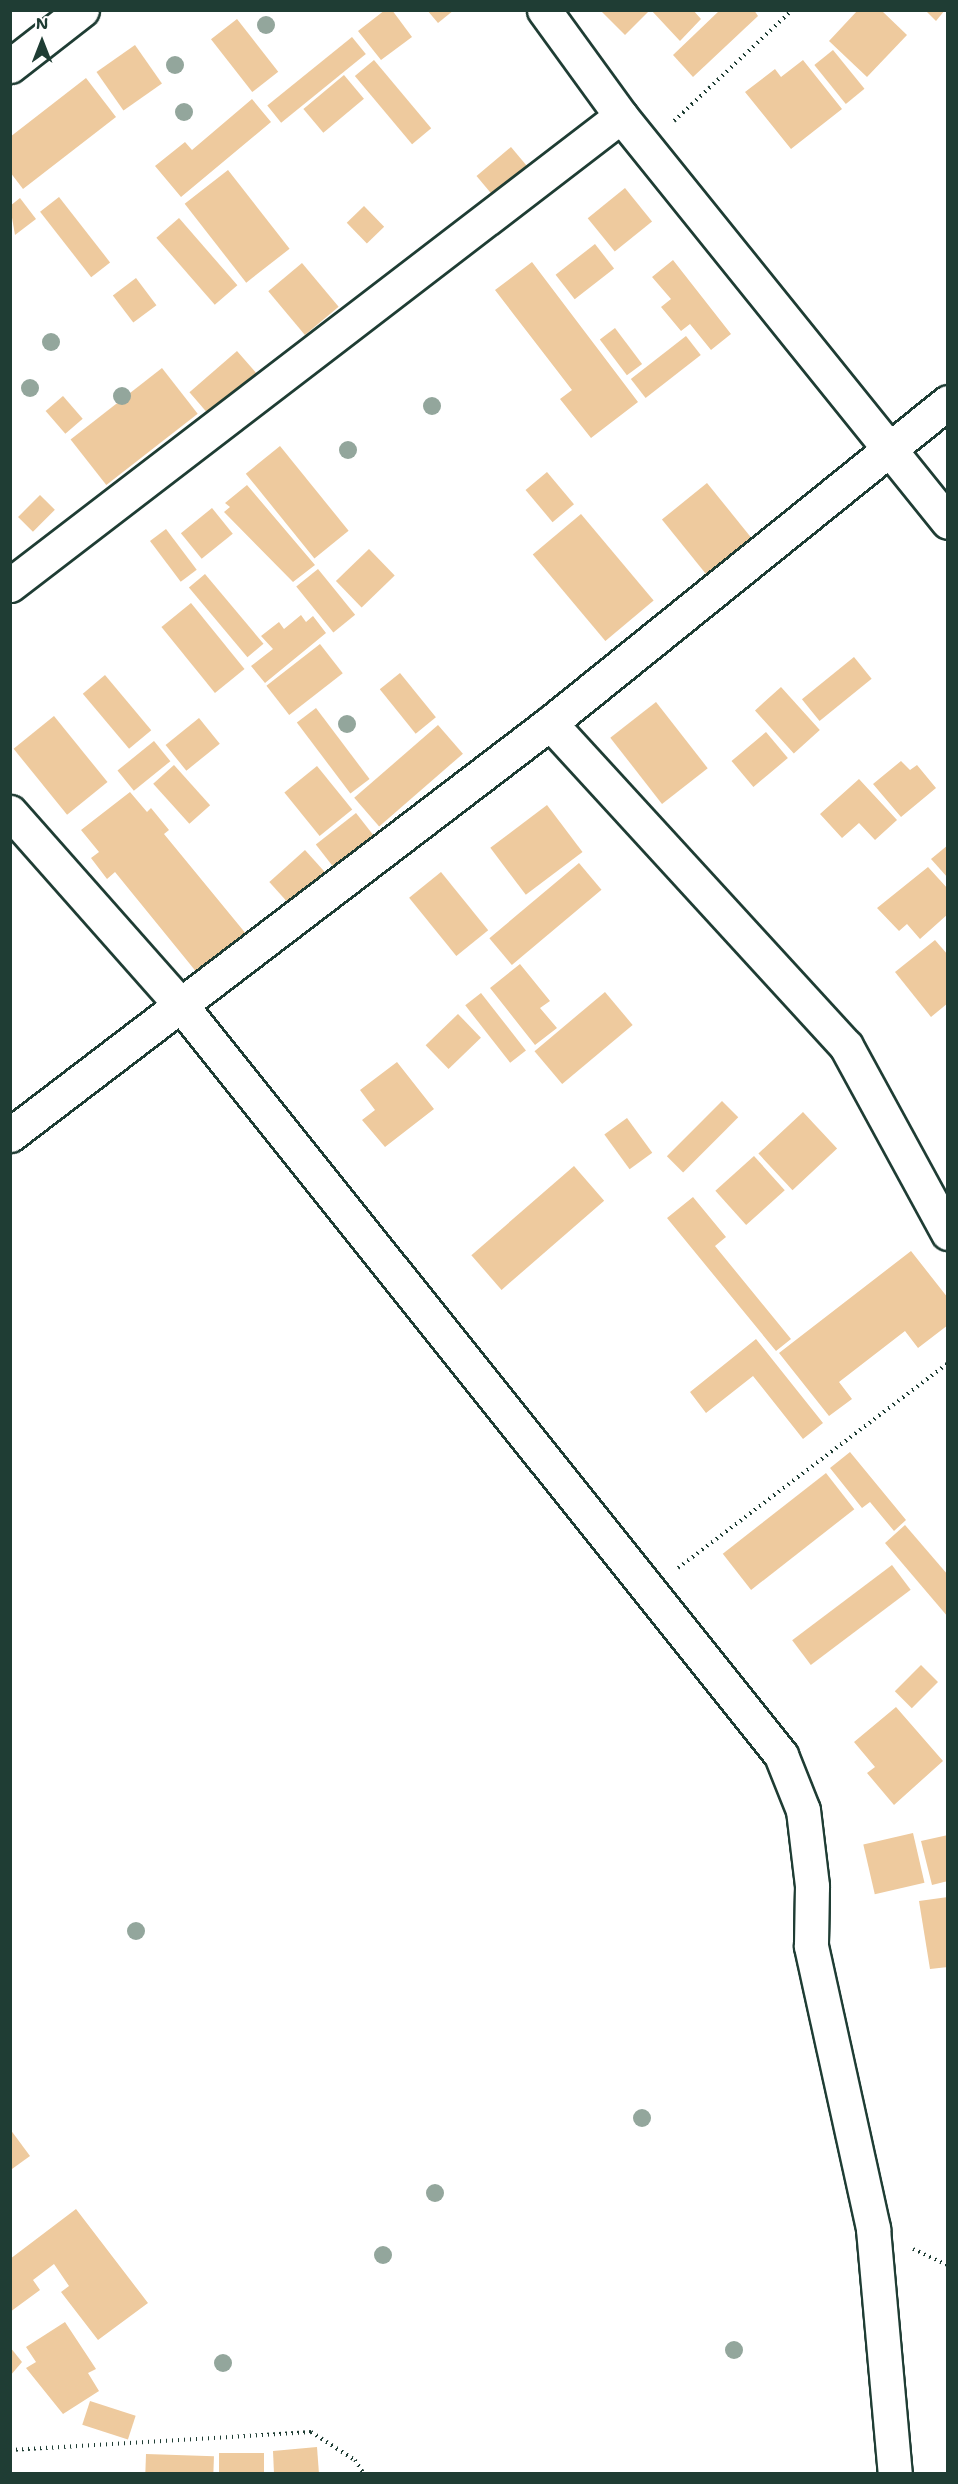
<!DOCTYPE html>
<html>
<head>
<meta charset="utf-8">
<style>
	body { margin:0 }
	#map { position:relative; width:958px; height:2484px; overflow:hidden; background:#fff; font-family:"Shantell Sans",sans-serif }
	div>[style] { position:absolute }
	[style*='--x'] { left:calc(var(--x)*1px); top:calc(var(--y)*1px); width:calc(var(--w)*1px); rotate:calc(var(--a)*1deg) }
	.building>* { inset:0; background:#eeca9e; transform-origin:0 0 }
	.path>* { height:4px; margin-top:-2px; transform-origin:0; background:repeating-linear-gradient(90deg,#1f3d34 0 1.5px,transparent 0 6px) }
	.roads { filter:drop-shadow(2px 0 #1f3d34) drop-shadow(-2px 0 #1f3d34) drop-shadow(0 2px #1f3d34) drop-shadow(0 -2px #1f3d34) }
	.street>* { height:33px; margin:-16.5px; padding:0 16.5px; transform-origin:16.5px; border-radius:16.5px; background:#fff }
	.trees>* { width:18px; height:18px; margin:-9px; border-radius:50%; background:#93a69c }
	span { translate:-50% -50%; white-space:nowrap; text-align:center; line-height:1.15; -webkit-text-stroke:5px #fff; paint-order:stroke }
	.frame { position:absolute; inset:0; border:12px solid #1f3d34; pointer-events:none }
	.north { position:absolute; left:12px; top:12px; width:60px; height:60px; -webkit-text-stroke:4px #fff; paint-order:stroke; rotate:0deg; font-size:16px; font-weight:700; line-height:24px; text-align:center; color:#1f3d34 }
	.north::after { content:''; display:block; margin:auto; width:21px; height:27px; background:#1f3d34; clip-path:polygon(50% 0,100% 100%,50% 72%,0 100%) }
</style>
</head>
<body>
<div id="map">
	<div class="building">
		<i style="clip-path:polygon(385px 10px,392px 10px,412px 37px,381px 60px,358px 31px)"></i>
		<i style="clip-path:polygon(427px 10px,454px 10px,438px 23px)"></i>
		<i style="clip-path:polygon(600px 10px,650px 10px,625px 35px)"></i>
		<i style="clip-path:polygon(651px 10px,693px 10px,701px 19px,680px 41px)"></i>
		<i style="clip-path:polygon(720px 10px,754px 10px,758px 16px,693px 77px,673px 55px)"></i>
		<i style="clip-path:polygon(858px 10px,881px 10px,907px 35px,867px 77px,829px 41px)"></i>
		<i style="clip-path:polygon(925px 10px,945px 10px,936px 21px)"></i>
		<i style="left:237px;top:19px;width:67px;height:33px;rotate:52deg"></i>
		<i style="left:352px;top:37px;width:22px;height:109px;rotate:51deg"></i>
		<i style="left:135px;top:45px;width:47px;height:47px;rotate:55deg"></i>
		<i style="left:833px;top:50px;width:50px;height:24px;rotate:51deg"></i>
		<i style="left:374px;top:60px;width:89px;height:25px;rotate:50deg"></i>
		<i style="clip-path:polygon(803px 60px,842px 109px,791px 149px,745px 92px,775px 69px,781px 77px)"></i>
		<i style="left:344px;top:75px;width:31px;height:53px;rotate:50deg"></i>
		<i style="clip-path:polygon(86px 78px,116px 117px,23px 189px,10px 172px,10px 137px)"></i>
		<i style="clip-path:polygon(252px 99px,271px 122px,181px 197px,155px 166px,185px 142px,192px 150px)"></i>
		<i style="left:511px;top:147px;width:33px;height:45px;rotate:50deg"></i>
		<i style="left:228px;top:170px;width:100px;height:55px;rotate:52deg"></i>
		<i style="left:625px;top:188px;width:43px;height:48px;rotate:51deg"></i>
		<i style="left:59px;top:197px;width:83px;height:24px;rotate:52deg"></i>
		<i style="clip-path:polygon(20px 198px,36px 219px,15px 235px,10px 206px)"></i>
		<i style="left:364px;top:206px;width:29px;height:24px;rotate:46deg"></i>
		<i style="left:179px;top:218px;width:89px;height:30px;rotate:49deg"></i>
		<i style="left:595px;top:244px;width:31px;height:50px;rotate:52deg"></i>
		<i style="clip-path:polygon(673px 260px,731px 334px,711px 350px,690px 324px,681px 331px,661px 307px,671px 299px,652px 277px)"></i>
		<i style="clip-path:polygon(532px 262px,638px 402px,591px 438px,560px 399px,572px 390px,495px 290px)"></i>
		<i style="left:302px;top:263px;width:57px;height:44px;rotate:50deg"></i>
		<i style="left:136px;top:278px;width:34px;height:29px;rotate:53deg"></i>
		<i style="left:615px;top:328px;width:45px;height:19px;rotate:53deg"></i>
		<i style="left:686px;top:336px;width:24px;height:70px;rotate:52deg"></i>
		<i style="left:237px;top:351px;width:32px;height:63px;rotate:49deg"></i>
		<i style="left:162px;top:368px;width:58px;height:116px;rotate:52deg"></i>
		<i style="left:63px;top:396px;width:30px;height:23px;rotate:49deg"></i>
		<i style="left:280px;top:446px;width:109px;height:44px;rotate:51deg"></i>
		<i style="left:547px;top:472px;width:42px;height:28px;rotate:50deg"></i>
		<i style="left:707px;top:483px;width:70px;height:58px;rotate:51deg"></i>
		<i style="clip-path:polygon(247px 485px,315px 565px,293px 582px,224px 512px,230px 507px,225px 503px)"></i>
		<i style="left:40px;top:495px;width:21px;height:31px;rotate:45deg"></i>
		<i style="left:212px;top:508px;width:33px;height:40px;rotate:51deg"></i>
		<i style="left:581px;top:514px;width:113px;height:63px;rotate:50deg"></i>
		<i style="left:166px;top:529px;width:51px;height:20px;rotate:53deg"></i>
		<i style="left:369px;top:549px;width:37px;height:46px;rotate:46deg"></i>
		<i style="left:318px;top:569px;width:59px;height:28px;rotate:51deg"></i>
		<i style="left:205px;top:574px;width:91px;height:21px;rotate:50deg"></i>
		<i style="left:191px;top:603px;width:85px;height:38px;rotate:51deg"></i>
		<i style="clip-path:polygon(301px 615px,306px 622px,313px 616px,326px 633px,265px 683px,251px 666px,273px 649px,261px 636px,279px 622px,284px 629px)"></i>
		<i style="left:320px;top:644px;width:37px;height:68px;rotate:52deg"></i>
		<i style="left:854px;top:657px;width:28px;height:67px;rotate:51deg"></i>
		<i style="left:400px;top:673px;width:57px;height:26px;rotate:51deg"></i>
		<i style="left:105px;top:675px;width:72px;height:29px;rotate:50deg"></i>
		<i style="left:781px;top:687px;width:58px;height:35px;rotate:48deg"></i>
		<i style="left:656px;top:702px;width:84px;height:58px;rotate:52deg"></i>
		<i style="left:316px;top:708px;width:89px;height:24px;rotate:53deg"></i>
		<i style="left:54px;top:716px;width:85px;height:52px;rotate:51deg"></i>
		<i style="left:199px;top:718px;width:33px;height:43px;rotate:51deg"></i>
		<i style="left:438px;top:725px;width:38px;height:111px;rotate:49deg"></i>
		<i style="left:766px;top:732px;width:34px;height:45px;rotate:50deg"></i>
		<i style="left:154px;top:741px;width:26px;height:47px;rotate:51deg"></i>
		<i style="clip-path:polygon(901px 761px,910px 770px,917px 765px,936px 788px,901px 817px,873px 784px)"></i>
		<i style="left:174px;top:765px;width:54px;height:28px;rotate:48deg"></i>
		<i style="left:317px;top:766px;width:56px;height:42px;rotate:51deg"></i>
		<i style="clip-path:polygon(859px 779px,897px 820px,875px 840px,859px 823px,842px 838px,820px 814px)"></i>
		<i style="clip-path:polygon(130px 792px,147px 812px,151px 808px,169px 830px,164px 834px,247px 935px,198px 974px,115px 872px,107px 879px,91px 858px,99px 852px,81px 830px)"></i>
		<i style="left:547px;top:805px;width:59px;height:71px;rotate:53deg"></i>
		<i style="left:356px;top:813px;width:34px;height:51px;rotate:52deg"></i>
		<i style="clip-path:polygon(948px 845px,948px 878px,931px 859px)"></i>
		<i style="left:305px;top:850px;width:36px;height:48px;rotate:48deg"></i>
		<i style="left:579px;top:863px;width:35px;height:117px;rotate:50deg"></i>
		<i style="clip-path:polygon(928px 867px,948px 889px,948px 914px,920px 939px,907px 924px,899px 931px,877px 908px)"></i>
		<i style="left:441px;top:872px;width:75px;height:41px;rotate:51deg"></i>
		<i style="clip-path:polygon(935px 940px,948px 955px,948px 1003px,931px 1017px,895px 972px)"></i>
		<i style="clip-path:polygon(520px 964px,550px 1001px,540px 1008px,557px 1028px,535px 1045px,490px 988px)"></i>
		<i style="left:605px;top:992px;width:43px;height:92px;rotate:50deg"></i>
		<i style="left:481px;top:993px;width:73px;height:20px;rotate:52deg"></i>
		<i style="left:458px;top:1014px;width:33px;height:45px;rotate:46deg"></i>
		<i style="clip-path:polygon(397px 1062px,434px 1109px,385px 1147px,362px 1120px,375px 1110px,360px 1090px)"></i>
		<i style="left:722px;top:1101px;width:23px;height:78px;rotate:45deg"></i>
		<i style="left:803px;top:1112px;width:50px;height:61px;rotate:47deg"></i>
		<i style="left:627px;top:1118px;width:43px;height:28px;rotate:54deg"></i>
		<i style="left:754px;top:1156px;width:46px;height:52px;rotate:48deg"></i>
		<i style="left:574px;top:1166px;width:46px;height:136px;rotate:49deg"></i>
		<i style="clip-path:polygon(693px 1197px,726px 1237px,715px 1246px,791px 1339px,776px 1351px,667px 1218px)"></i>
		<i style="clip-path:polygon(911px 1251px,948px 1298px,948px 1325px,918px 1348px,905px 1331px,839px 1382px,852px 1399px,829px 1416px,779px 1353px)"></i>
		<i style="clip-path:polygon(756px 1339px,823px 1423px,803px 1439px,753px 1376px,706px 1413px,690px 1392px)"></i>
		<i style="clip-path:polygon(850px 1452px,906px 1520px,894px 1531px,870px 1502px,862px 1508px,830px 1468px)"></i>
		<i style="left:826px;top:1473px;width:46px;height:131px;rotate:52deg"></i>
		<i style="clip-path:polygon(905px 1525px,948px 1575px,948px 1617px,885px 1543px)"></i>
		<i style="left:892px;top:1565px;width:31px;height:125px;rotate:53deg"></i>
		<i style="left:921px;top:1665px;width:24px;height:37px;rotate:45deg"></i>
		<i style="clip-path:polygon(896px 1707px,943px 1761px,894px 1805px,867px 1773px,875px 1767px,854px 1742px)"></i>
		<i style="left:913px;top:1833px;width:51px;height:51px;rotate:77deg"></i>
		<i style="clip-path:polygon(948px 1835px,948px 1881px,932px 1885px,921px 1841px)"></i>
		<i style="clip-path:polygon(948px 1897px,948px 1967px,930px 1969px,919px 1901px)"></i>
		<i style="clip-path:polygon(10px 2129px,30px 2156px,12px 2169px,10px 2168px)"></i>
		<i style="clip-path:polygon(76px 2209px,148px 2303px,98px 2340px,61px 2292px,69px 2286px,54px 2264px,33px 2280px,40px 2290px,10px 2312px,10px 2259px)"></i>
		<i style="clip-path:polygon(65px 2322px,96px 2369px,88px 2373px,99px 2391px,63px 2414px,26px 2368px,36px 2362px,26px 2347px)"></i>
		<i style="clip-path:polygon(10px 2347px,22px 2362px,10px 2376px)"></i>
		<i style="left:90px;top:2401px;width:48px;height:25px;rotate:18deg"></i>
		<i style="clip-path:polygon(317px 2447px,319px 2474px,274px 2474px,273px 2451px)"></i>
		<i style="left:219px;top:2453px;width:45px;height:21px"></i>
		<i style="left:146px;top:2454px;width:68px;height:20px;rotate:2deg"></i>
	</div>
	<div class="path">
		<i style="--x:674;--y:121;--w:162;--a:-43.2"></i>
		<i style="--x:678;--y:1568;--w:339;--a:-37.2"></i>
		<i style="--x:913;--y:2249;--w:38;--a:25"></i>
		<i style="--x:10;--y:2450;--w:302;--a:-3.4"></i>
		<i style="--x:311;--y:2432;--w:52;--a:32.5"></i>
		<i style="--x:355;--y:2460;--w:17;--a:57"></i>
	</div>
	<div class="roads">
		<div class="street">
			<i style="--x:544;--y:10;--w:131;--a:54"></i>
			<i style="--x:621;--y:116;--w:521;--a:51.15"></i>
			<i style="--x:10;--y:66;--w:91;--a:-37.9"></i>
			<i style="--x:10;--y:585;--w:770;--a:-37.51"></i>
			<i style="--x:550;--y:723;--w:438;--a:47.5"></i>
			<i style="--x:846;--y:1046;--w:213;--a:61.4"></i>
			<i style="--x:10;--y:812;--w:256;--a:48.5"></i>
			<i style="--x:180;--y:1004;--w:962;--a:51.33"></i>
			<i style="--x:781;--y:1755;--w:59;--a:68.2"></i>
			<i style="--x:803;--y:1810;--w:77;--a:83.2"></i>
			<i style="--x:812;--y:1886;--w:60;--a:91"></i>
			<i style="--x:811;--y:1946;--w:290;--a:77.6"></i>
			<i style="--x:873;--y:2229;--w:246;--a:84.9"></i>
			<i style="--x:10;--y:1135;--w:679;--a:-37.34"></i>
			<i style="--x:550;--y:723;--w:511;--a:-38.89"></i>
		</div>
	</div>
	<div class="trees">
		<i style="left:266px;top:25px"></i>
		<i style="left:175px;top:65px"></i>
		<i style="left:184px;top:112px"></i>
		<i style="left:51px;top:342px"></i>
		<i style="left:30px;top:388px"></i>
		<i style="left:122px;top:396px"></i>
		<i style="left:432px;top:406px"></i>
		<i style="left:348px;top:450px"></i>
		<i style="left:347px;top:724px"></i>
		<i style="left:136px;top:1931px"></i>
		<i style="left:642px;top:2118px"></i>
		<i style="left:435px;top:2193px"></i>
		<i style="left:383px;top:2255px"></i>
		<i style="left:734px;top:2350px"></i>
		<i style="left:223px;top:2363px"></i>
	</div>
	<div class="frame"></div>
	<div class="north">N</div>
</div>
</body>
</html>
